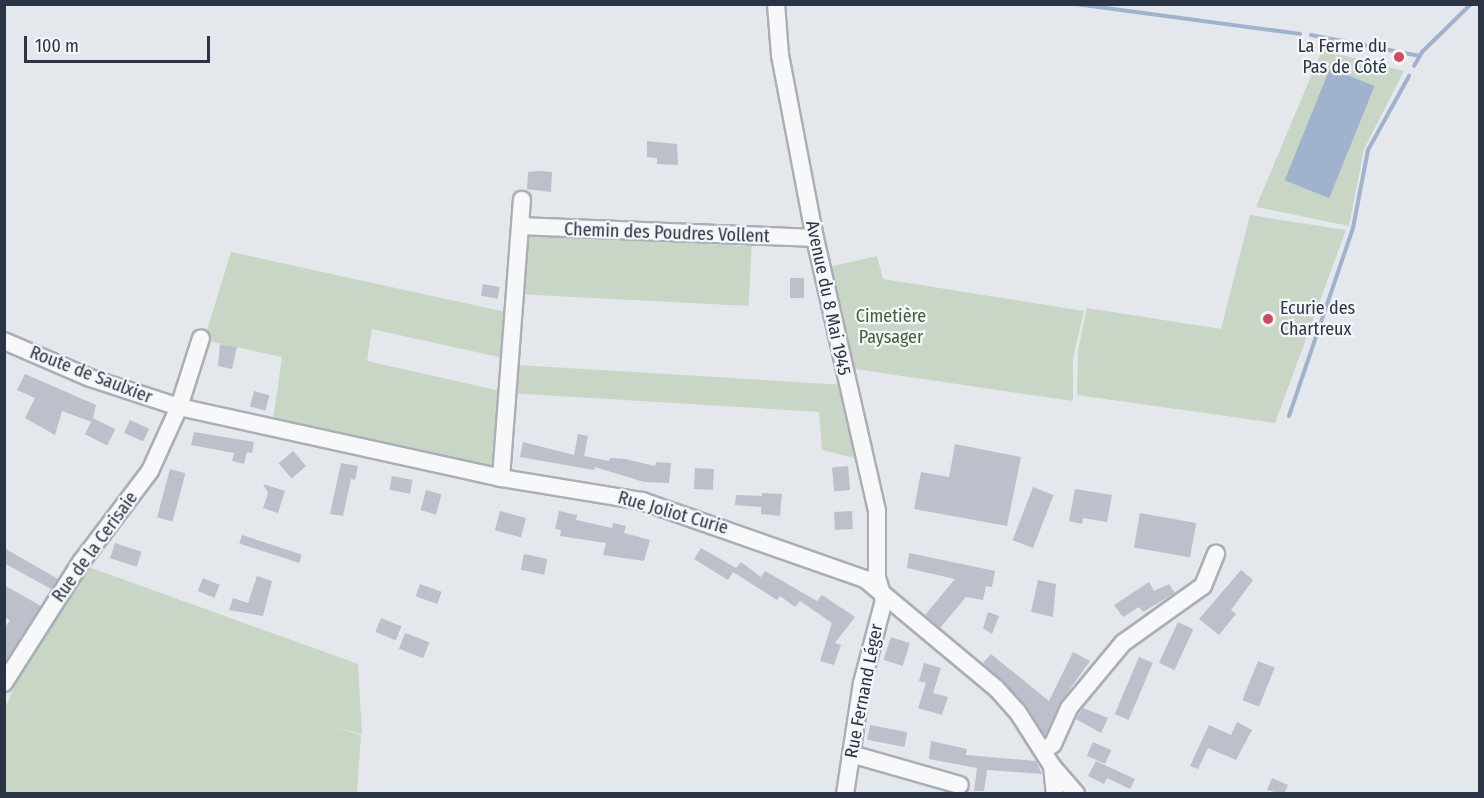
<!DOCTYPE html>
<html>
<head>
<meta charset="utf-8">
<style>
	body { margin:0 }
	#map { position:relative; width:1484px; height:798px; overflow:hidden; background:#e4e7ec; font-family:"Fira Sans Condensed",sans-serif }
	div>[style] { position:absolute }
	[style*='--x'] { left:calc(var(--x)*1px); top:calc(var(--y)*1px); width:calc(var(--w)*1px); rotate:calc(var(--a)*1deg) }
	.green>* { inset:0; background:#c9d6c5; transform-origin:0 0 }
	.water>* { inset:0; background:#9fb4cc; transform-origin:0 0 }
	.stream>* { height:4px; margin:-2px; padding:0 2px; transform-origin:2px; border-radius:2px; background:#9fb4cc }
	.building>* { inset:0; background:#bbc0ca; transform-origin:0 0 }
	.roads { filter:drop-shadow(2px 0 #a9aeb7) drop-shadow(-2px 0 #a9aeb7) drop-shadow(0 2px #a9aeb7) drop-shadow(0 -2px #a9aeb7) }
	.minor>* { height:16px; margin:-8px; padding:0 8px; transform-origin:8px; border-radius:8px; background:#f7f8fa }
	.dots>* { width:16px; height:16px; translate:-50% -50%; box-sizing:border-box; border:3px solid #f4f6f9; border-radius:50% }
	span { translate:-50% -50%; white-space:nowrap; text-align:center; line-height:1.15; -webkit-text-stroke:4.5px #f4f6f9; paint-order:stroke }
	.poi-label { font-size:18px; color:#2b3445 }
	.right { translate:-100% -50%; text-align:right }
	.left { translate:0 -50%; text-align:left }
	.street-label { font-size:18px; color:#2b3445 }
	.park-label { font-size:18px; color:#3f6138 }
	.frame { position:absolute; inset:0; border:6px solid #2b3445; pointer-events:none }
	.scale { position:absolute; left:24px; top:36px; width:186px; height:27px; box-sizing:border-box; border:3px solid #2b3445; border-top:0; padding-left:8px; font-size:18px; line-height:21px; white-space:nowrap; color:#2b3445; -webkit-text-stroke:4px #f4f6f9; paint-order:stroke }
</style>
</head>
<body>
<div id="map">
	<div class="green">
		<i style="clip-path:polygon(1322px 50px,1404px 71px,1364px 149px,1349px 226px,1256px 207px)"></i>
		<i style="clip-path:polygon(1250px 215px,1346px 230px,1275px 423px,1077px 395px,1078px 350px,1087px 308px,1221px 329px)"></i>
		<i style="left:520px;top:234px;width:232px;height:60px;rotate:3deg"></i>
		<i style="clip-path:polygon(231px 252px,515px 314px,512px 360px,372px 329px,367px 361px,509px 393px,518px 365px,845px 385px,862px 460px,822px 450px,819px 412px,510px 393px,498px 469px,273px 421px,282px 357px,204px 340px)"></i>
		<i style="clip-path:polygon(877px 256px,883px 279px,1084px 311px,1073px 358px,1073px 401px,848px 368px,828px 267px)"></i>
		<i style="clip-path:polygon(83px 565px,358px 664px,362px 734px,329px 726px,361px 735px,357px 793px,5px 794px,5px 708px,31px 650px)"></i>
	</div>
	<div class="water">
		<i style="left:1330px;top:68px;width:48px;height:121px;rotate:22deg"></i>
	</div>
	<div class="stream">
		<i style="--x:1076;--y:4;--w:226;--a:7.6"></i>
		<i style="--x:1311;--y:35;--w:111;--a:10.9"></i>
		<i style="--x:1414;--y:66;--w:16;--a:-60"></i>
		<i style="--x:1422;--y:52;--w:69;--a:-44.4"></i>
		<i style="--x:1289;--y:416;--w:199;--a:-71.2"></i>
		<i style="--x:1353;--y:228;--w:79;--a:-79.1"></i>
		<i style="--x:1368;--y:150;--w:85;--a:-61"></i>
	</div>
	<div class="building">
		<i style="clip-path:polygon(647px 141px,677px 144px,678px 165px,657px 164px,657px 158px,647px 157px)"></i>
		<i style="clip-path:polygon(541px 171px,552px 172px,551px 192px,527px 189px,528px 172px)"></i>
		<i style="left:790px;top:278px;width:14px;height:20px"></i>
		<i style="left:483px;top:284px;width:17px;height:12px;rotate:10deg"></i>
		<i style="clip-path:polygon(220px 344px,237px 347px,232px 369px,218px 366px)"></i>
		<i style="clip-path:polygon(25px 374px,96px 405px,92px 422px,62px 411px,55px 435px,25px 418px,35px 398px,17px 390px)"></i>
		<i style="left:254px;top:391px;width:16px;height:16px;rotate:15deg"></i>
		<i style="left:93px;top:418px;width:25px;height:18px;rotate:27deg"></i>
		<i style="left:130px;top:420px;width:21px;height:14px;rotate:25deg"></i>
		<i style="clip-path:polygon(194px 432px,254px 442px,252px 453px,247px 452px,244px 464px,232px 461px,234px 453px,191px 445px)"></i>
		<i style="clip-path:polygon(578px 434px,588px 436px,584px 456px,609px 461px,610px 458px,625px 459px,655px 466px,656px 462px,671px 463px,669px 483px,644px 482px,595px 467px,594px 470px,520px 457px,523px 442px,574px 455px)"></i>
		<i style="clip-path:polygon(955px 444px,1021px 457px,1007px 526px,914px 509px,921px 472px,949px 477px)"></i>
		<i style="left:293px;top:451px;width:20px;height:19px;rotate:49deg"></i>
		<i style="clip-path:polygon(341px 463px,358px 466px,355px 480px,351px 479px,343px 516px,330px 514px)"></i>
		<i style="left:848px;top:466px;width:24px;height:16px;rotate:85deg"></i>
		<i style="left:695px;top:468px;width:19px;height:21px;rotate:3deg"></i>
		<i style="left:170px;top:469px;width:16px;height:50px;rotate:15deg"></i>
		<i style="left:392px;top:476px;width:21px;height:14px;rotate:11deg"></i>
		<i style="clip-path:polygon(263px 484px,285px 491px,278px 513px,263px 508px,268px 493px)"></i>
		<i style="left:1033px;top:487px;width:22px;height:57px;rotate:21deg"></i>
		<i style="clip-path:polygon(1075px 489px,1112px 495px,1107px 522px,1083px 518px,1082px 524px,1069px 521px)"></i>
		<i style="left:426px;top:490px;width:16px;height:21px;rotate:15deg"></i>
		<i style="clip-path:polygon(762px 493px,782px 494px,780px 516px,761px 514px,761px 507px,735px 505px,736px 495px,762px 496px)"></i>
		<i style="left:500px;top:511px;width:27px;height:20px;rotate:15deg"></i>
		<i style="clip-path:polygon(559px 511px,577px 515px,576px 520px,612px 528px,613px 523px,626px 526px,624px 533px,650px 540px,644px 561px,603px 555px,606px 543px,560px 536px,561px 530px,555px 529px)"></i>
		<i style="left:852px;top:511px;width:18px;height:18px;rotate:87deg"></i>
		<i style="left:1140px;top:513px;width:57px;height:35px;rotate:10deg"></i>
		<i style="left:242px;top:535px;width:63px;height:9px;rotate:18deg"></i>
		<i style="left:115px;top:543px;width:28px;height:16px;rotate:18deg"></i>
		<i style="clip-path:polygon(4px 548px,58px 579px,51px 589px,4px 563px)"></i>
		<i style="clip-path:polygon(701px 548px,736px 568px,741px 562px,761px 577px,765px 571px,817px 601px,822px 595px,855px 617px,835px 643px,841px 645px,834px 665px,820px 661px,832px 623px,800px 601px,795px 607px,780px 596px,777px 600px,733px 572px,728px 580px,694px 559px)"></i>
		<i style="clip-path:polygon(909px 553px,995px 571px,992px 587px,986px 586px,983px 600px,966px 597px,940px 628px,925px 615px,955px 579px,907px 568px)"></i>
		<i style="left:524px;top:554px;width:24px;height:16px;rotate:12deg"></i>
		<i style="clip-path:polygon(1241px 570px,1253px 580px,1231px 610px,1236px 614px,1219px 635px,1199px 619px)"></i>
		<i style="clip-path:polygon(257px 576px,272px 581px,263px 616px,229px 610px,233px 598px,248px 603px)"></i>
		<i style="left:203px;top:578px;width:18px;height:14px;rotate:22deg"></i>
		<i style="clip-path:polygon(1038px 580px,1056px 584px,1053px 617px,1031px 612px)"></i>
		<i style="clip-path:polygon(1149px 582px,1154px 591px,1169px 584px,1175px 593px,1143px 612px,1139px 607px,1123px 617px,1114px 605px)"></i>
		<i style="left:420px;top:584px;width:23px;height:13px;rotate:20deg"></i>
		<i style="clip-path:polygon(4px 585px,41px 606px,4px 663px,4px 629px,10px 620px,4px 617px)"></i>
		<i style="clip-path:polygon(988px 612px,999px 616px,992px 634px,983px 628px)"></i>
		<i style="left:381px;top:618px;width:22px;height:15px;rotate:22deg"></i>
		<i style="left:1178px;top:622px;width:17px;height:45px;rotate:25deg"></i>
		<i style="left:405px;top:633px;width:26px;height:17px;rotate:21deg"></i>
		<i style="left:891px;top:637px;width:20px;height:24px;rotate:18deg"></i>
		<i style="clip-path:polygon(1073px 652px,1090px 661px,1060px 703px,1045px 736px,1025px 704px,983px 663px,991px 654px,1049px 701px)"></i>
		<i style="left:1139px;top:657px;width:15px;height:62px;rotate:23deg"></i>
		<i style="left:1258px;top:661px;width:18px;height:42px;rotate:22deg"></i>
		<i style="clip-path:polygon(924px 663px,941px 668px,933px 693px,948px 697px,942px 715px,918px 708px,926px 683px,919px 681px)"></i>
		<i style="clip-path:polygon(1083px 708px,1108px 718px,1101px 733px,1076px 719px)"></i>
		<i style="clip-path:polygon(1237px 722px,1252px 730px,1236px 760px,1208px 748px,1198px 769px,1190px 766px,1209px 725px,1231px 735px)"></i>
		<i style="left:870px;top:725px;width:38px;height:15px;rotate:11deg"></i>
		<i style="clip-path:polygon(931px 741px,967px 749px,966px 755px,1036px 761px,1042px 774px,987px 770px,984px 791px,974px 791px,977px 768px,929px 759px)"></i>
		<i style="left:1093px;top:742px;width:20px;height:15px;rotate:24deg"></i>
		<i style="clip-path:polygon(1096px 761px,1135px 779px,1130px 789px,1107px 778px,1104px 784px,1088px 776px)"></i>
		<i style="clip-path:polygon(1272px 778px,1288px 785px,1284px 794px,1267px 790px)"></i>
	</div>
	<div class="roads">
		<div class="minor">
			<i style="--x:776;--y:4;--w:51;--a:85.5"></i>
			<i style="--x:780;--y:55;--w:186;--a:79.2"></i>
			<i style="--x:815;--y:238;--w:280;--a:77.2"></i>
			<i style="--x:877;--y:511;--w:67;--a:90"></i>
			<i style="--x:877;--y:578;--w:23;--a:72"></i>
			<i style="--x:884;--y:600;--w:86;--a:104.8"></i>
			<i style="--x:862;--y:683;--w:112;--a:98.7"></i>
			<i style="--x:520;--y:226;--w:295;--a:2.3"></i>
			<i style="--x:4;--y:341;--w:94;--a:23.3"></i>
			<i style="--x:90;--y:378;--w:94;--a:18"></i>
			<i style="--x:179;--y:407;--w:330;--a:12.4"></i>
			<i style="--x:501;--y:478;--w:143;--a:9.3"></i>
			<i style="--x:642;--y:501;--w:236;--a:19.3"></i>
			<i style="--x:865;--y:579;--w:170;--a:39.8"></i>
			<i style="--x:996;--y:688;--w:31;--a:48"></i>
			<i style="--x:1017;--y:711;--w:65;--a:57.5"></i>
			<i style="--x:1052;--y:766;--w:37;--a:49"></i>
			<i style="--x:501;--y:478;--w:279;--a:-85.7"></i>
			<i style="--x:4;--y:683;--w:143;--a:-57.5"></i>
			<i style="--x:81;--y:562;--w:114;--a:-52.8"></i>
			<i style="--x:150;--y:471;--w:70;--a:-65.6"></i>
			<i style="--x:179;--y:407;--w:72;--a:-72.3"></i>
			<i style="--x:1043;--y:751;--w:12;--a:-35"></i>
			<i style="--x:1053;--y:744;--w:39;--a:-66"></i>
			<i style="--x:1069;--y:708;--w:85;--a:-50.3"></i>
			<i style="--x:1123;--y:643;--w:98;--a:-35.5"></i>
			<i style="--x:1203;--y:586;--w:35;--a:-68"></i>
			<i style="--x:851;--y:754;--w:113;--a:15.9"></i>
			<i style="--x:1052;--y:766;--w:28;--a:84"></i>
		</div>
	</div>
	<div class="dots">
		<i style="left:1399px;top:57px;background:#d1495b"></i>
		<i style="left:1268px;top:319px;background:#d1495b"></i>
	</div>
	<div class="poi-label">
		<span class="right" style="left:1387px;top:57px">La Ferme du<br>Pas de Côté</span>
		<span class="left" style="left:1280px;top:319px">Ecurie des<br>Chartreux</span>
	</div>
	<div class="street-label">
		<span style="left:667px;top:233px;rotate:2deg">Chemin des Poudres Vollent</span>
		<span style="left:828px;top:298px;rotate:78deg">Avenue du 8 Mai 1945</span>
		<span style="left:91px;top:375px;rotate:21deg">Route de Saulxier</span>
		<span style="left:673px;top:513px;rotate:16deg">Rue Joliot Curie</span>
		<span style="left:95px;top:547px;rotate:-54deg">Rue de la Cerisaie</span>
		<span style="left:864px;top:691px;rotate:-79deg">Rue Fernand Léger</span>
	</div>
	<div class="park-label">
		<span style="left:891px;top:327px">Cimetière<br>Paysager</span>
	</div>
	<div class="frame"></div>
	<div class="scale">100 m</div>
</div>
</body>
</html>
